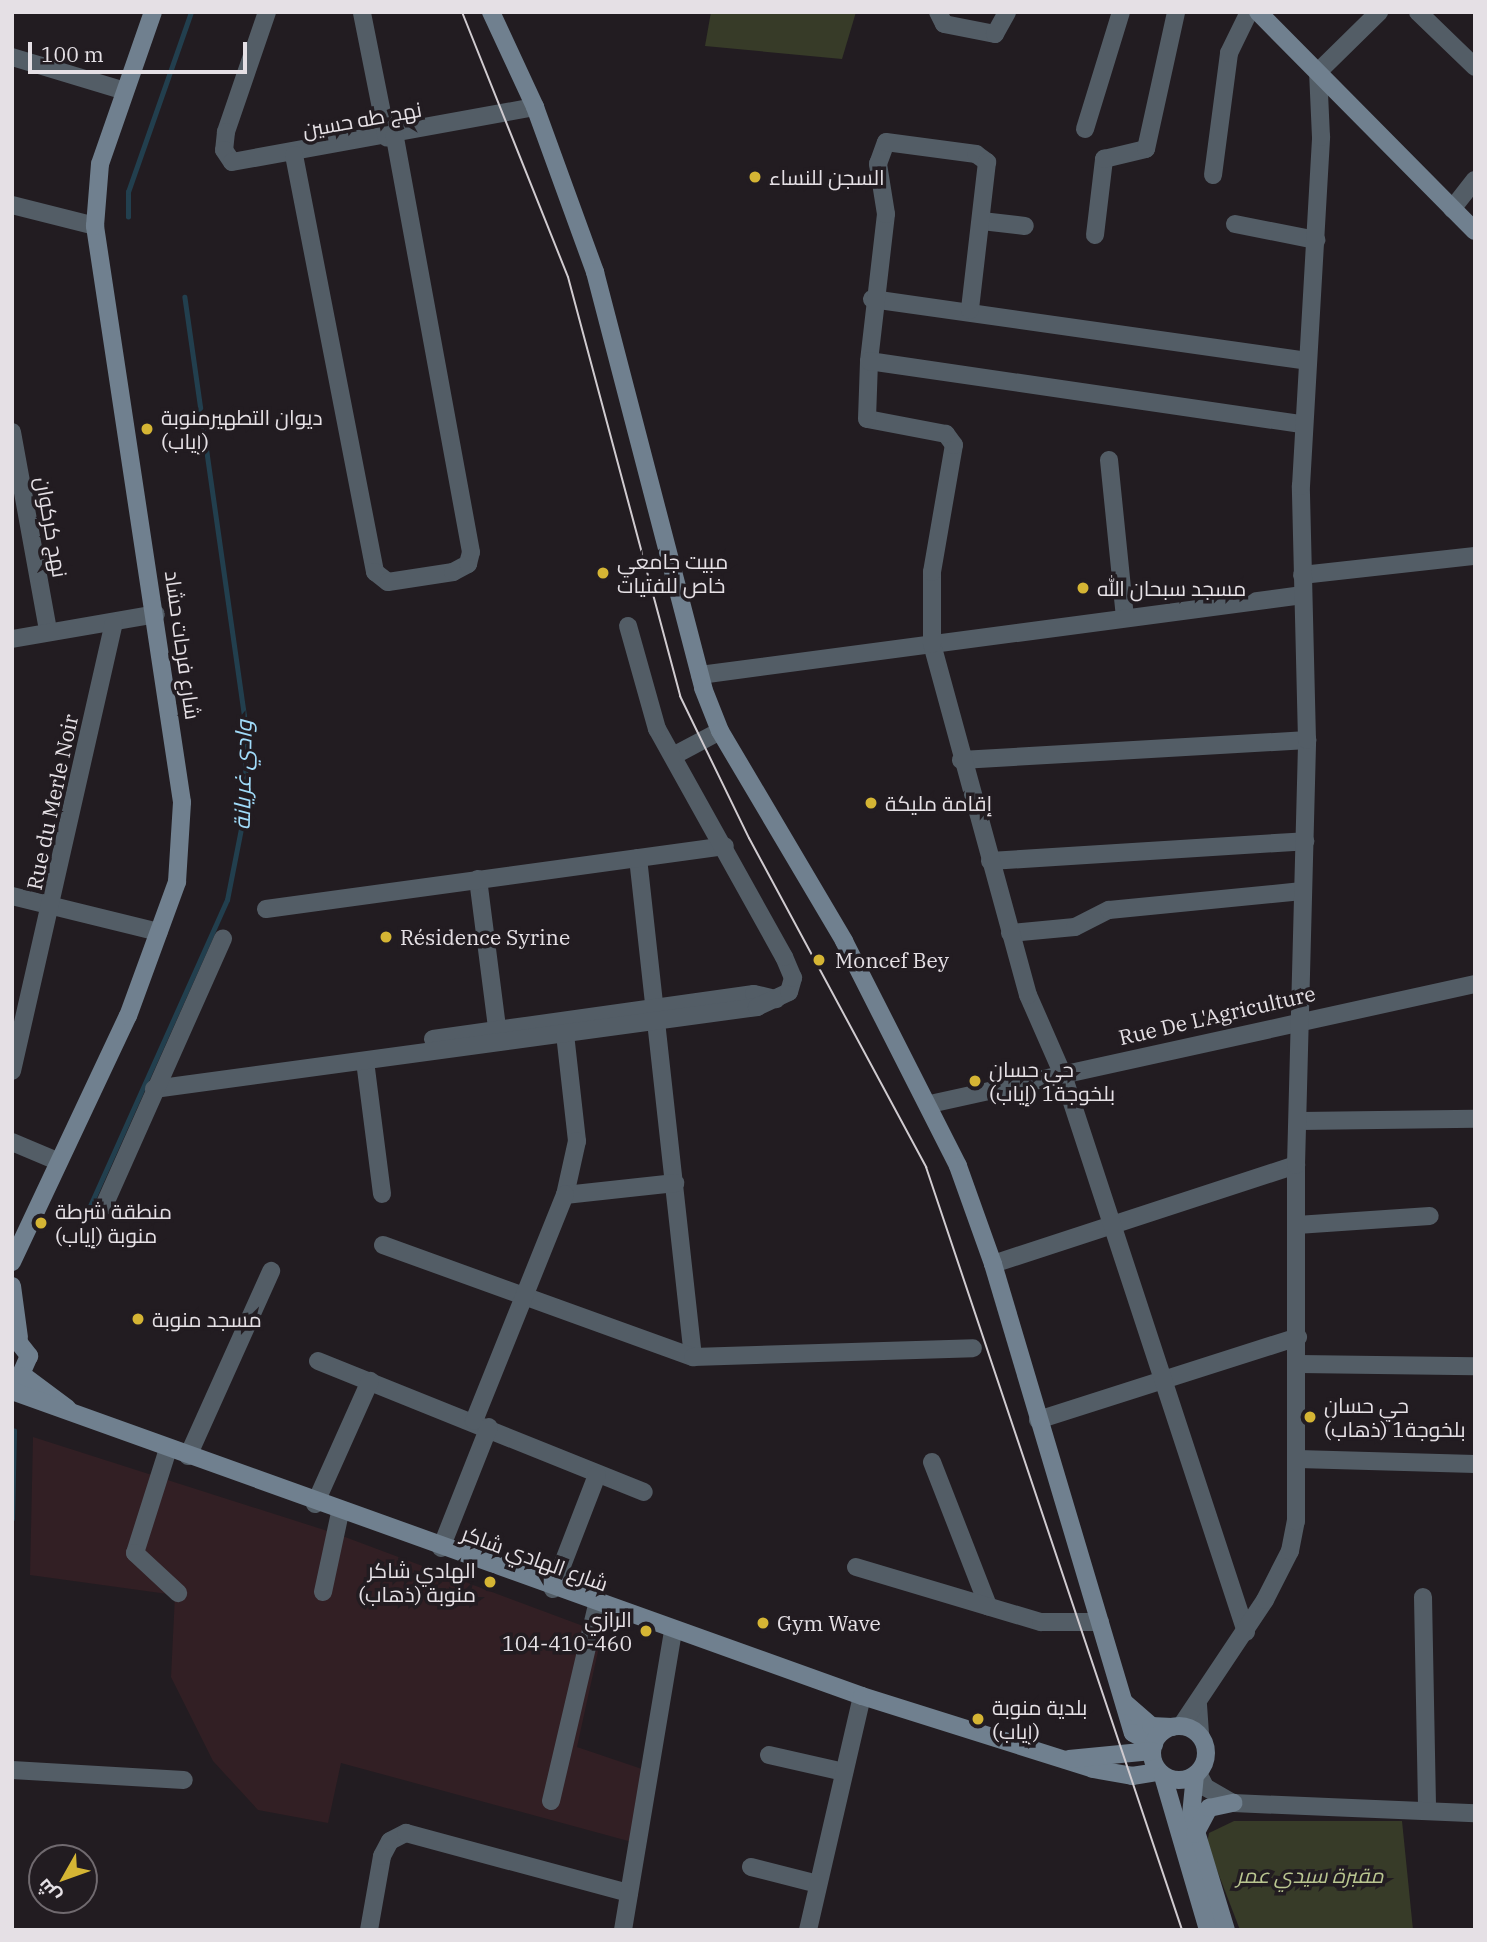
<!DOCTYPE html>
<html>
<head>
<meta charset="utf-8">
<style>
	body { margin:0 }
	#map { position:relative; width:1487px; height:1942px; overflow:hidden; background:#221c21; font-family:"IBM Plex Serif",Cairo,serif }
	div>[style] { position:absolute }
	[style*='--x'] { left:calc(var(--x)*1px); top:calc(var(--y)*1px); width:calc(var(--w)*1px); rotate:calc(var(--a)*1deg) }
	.industrial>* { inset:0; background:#321f24 }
	.green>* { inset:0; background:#373b28 }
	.stream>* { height:4.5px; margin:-2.25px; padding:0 2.25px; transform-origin:2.25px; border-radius:2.25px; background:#223f4e }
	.street>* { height:18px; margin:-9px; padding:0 9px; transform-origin:9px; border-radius:9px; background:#535d66 }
	.secondary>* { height:18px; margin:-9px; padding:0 9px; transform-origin:9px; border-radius:9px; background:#70808f }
	.secondary>.ring { margin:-9px; padding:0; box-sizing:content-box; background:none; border:18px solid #70808f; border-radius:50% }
	.tram>* { height:2px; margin:-1px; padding:0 1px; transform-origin:1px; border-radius:1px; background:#d0cbd0 }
	.dots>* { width:19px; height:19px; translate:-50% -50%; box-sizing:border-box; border:4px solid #221c21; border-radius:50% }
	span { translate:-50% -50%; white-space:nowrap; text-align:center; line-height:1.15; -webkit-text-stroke:7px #221c21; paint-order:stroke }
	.street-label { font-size:21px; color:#e5e0e5 }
	.poi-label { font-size:21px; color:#e5e0e5 }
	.left { translate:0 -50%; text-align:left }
	.right { translate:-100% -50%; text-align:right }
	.park-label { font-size:21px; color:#b9c590; font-style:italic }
	.water-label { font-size:23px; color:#a0dbf9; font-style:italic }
	.frame { position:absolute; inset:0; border:14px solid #e5e0e5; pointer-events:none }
	.north { position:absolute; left:28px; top:1844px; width:70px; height:70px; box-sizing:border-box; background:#221c21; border:2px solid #706a6f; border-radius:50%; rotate:230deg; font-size:19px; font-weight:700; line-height:28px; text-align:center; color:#e5e0e5 }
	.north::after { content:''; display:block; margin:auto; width:24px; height:32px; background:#d5b534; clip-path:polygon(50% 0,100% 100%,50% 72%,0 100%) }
	.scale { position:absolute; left:28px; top:42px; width:219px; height:32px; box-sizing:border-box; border:4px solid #e5e0e5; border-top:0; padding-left:9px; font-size:21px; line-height:24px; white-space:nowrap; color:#e5e0e5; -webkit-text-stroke:5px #221c21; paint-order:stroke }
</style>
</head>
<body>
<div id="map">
	<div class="industrial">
		<i style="clip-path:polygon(33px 1437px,337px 1534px,602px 1633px,577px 1747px,645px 1770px,632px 1842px,341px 1763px,328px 1823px,258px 1810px,213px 1761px,171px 1677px,175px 1595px,30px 1575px)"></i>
	</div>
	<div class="green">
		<i style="clip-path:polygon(711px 12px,856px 12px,842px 59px,705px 46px)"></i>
		<i style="clip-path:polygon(1234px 1821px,1402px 1821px,1413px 1930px,1240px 1930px,1207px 1844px,1209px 1833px)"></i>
	</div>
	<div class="stream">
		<i style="--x:128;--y:217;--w:25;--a:-90"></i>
		<i style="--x:128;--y:192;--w:191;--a:-70.7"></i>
		<i style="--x:82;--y:1224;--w:355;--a:-65.9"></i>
		<i style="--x:227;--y:900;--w:99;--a:-78.9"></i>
		<i style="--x:246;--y:803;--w:87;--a:-91.3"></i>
		<i style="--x:244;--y:716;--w:423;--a:-98.1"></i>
		<i style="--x:12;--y:1519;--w:88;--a:-88.7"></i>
	</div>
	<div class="street">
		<i style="--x:267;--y:12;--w:127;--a:108.9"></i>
		<i style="--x:226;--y:132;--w:18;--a:96"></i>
		<i style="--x:224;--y:150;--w:14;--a:56"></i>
		<i style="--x:232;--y:162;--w:308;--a:-10.3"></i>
		<i style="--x:938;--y:12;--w:13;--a:63"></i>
		<i style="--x:944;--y:24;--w:52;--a:11.1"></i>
		<i style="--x:995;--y:34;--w:25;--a:-61"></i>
		<i style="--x:1418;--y:12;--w:79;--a:44"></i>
		<i style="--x:362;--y:13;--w:127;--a:78.7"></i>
		<i style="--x:12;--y:57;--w:115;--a:16.7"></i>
		<i style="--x:1085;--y:129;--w:122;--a:-72.9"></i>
		<i style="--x:294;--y:155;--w:425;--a:79"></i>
		<i style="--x:375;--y:572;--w:16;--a:38"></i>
		<i style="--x:388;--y:582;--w:66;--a:-8.7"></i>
		<i style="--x:453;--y:572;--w:17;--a:-28"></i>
		<i style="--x:468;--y:564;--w:12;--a:-76"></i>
		<i style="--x:471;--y:552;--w:423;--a:-100.4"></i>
		<i style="--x:1213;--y:175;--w:123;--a:-82.5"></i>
		<i style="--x:1229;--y:53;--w:46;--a:-64"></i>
		<i style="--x:12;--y:205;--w:86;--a:14.2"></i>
		<i style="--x:1452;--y:209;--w:37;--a:-52"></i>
		<i style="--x:982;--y:221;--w:43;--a:6.6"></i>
		<i style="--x:1235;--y:224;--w:83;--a:11.2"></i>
		<i style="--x:1095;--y:235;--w:77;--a:-83.2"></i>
		<i style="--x:1104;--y:159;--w:43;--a:-13.4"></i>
		<i style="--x:1146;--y:149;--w:140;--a:-77.6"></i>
		<i style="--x:872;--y:299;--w:438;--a:8.1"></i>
		<i style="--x:869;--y:361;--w:148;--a:-83.4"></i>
		<i style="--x:886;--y:214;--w:51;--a:-99.1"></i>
		<i style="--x:878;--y:164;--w:23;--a:-70"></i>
		<i style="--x:886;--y:142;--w:91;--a:7.6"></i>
		<i style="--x:976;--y:154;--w:14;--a:36"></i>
		<i style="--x:987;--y:162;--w:149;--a:96.6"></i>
		<i style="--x:12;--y:432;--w:201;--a:79.7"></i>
		<i style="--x:1109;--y:460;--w:158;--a:84.2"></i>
		<i style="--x:1302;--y:575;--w:174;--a:-6.3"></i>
		<i style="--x:12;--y:639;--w:146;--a:-9.8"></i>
		<i style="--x:700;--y:675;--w:608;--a:-7.56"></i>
		<i style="--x:673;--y:756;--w:53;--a:-28"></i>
		<i style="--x:961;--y:760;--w:347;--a:-3.3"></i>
		<i style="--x:638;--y:858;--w:502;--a:83.71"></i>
		<i style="--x:990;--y:861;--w:316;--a:-3.6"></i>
		<i style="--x:478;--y:879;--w:164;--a:82.7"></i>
		<i style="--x:12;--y:896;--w:151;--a:13.8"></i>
		<i style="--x:266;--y:909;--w:463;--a:-7.8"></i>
		<i style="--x:1010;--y:933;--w:65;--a:-5.3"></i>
		<i style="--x:1075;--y:927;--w:38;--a:-27"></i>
		<i style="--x:1109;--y:910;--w:194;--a:-5.6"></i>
		<i style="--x:564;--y:1025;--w:117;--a:83.6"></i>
		<i style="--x:577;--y:1141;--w:55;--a:102.5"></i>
		<i style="--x:565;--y:1195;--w:111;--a:-6.2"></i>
		<i style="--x:433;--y:1039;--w:324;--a:-8"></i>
		<i style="--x:754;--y:994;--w:23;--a:13"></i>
		<i style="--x:365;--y:1061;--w:134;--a:82.7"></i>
		<i style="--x:12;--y:1071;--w:459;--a:-77.2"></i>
		<i style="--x:154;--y:1089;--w:609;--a:-7.74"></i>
		<i style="--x:757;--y:1007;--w:35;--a:-25"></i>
		<i style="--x:789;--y:992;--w:15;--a:-74"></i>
		<i style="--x:793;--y:978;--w:23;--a:-113"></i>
		<i style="--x:784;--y:957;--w:261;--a:-119.1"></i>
		<i style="--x:657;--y:729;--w:107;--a:-105.7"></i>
		<i style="--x:930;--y:1104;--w:558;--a:-12.42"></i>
		<i style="--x:1300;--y:1121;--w:175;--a:-0.7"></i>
		<i style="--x:12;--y:1142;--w:49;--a:22.9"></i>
		<i style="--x:103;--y:1208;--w:295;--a:-66"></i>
		<i style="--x:1297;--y:1225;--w:133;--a:-3.9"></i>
		<i style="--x:383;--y:1245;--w:330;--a:19.9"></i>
		<i style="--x:693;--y:1357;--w:280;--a:-1.8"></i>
		<i style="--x:993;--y:1264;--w:319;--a:-18.1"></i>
		<i style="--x:318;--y:1361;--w:351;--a:21.9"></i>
		<i style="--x:1299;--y:1364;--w:176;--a:0.7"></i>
		<i style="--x:1038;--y:1420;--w:273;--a:-17.7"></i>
		<i style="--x:474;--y:1421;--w:244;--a:-68.1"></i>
		<i style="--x:168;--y:1449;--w:109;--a:107.6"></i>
		<i style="--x:135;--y:1553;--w:59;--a:42.9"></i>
		<i style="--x:188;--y:1456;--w:203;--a:-65.8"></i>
		<i style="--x:1298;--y:1459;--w:177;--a:1.6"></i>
		<i style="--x:932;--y:1462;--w:155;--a:68.7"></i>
		<i style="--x:315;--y:1504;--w:135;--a:-65.9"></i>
		<i style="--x:441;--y:1548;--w:130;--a:-68.4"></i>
		<i style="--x:856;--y:1567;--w:193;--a:16.6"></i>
		<i style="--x:1041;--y:1622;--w:59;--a:0"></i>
		<i style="--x:553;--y:1589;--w:122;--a:-68.9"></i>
		<i style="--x:323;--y:1592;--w:81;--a:-77.9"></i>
		<i style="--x:1423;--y:1597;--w:213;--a:88.9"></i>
		<i style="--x:1246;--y:1632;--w:586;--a:-108.19"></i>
		<i style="--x:1063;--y:1075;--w:87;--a:-113.6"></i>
		<i style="--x:1028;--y:995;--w:364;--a:-105.3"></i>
		<i style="--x:932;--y:644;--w:72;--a:-90"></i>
		<i style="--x:932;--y:572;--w:129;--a:-80.2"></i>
		<i style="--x:954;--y:445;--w:14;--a:-126"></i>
		<i style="--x:946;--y:434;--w:80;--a:-169.2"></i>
		<i style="--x:867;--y:419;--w:58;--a:-88"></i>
		<i style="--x:869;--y:361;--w:439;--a:8.3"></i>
		<i style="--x:1198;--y:1705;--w:31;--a:86"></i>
		<i style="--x:1181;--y:1726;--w:151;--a:-56.3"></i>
		<i style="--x:1265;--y:1600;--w:55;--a:-63"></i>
		<i style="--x:1290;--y:1551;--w:31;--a:-79"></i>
		<i style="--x:1296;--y:1521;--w:356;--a:-90"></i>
		<i style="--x:1296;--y:1165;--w:425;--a:-88.5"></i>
		<i style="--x:1307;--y:740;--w:254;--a:-91.4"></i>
		<i style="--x:1301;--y:486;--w:350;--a:-86.7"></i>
		<i style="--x:1321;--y:137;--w:65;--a:-92.6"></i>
		<i style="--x:1318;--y:72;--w:86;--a:-44.5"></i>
		<i style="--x:769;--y:1755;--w:77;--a:12.8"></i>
		<i style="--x:12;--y:1770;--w:172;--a:3.3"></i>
		<i style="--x:1198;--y:1773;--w:16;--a:63"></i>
		<i style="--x:1205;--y:1787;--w:32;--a:30"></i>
		<i style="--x:1233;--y:1803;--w:242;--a:2.4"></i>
		<i style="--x:551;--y:1801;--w:201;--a:-76.8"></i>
		<i style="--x:751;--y:1867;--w:69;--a:14.2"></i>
		<i style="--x:369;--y:1930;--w:75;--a:-80"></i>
		<i style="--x:382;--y:1856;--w:17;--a:-62"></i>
		<i style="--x:390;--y:1841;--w:18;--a:-27"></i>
		<i style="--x:406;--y:1833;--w:231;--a:15.1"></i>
		<i style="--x:623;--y:1930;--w:302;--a:-80.5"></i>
		<i style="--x:808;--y:1930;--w:240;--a:-77"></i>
	</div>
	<div class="secondary">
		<i style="--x:491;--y:12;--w:105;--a:65.1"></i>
		<i style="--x:535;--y:107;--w:176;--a:70"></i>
		<i style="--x:595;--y:272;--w:430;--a:75.4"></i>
		<i style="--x:703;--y:688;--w:46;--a:68.4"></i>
		<i style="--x:720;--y:731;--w:244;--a:59.4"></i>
		<i style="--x:844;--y:941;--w:252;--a:63.1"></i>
		<i style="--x:958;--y:1166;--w:104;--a:70.3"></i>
		<i style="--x:993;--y:1264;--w:489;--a:73.4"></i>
		<i style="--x:1133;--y:1733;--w:24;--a:28"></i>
		<i style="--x:1258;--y:12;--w:308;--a:45.3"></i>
		<i style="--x:12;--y:1262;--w:272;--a:-64.8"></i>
		<i style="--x:128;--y:1016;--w:143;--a:-69.9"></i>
		<i style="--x:177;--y:882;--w:80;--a:-86.4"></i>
		<i style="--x:182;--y:802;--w:583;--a:-98.59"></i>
		<i style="--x:95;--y:226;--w:62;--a:-85.4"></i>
		<i style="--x:100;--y:164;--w:161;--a:-70.8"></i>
		<i style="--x:12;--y:1286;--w:52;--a:82.3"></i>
		<i style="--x:12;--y:1334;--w:28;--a:52"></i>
		<i style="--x:29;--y:1356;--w:30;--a:114"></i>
		<i style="--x:24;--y:1376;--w:54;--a:36.7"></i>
		<i style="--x:12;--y:1391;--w:903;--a:19.74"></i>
		<i style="--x:862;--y:1696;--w:242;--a:17.5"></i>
		<i style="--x:1093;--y:1769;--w:40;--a:10"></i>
		<i style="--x:1132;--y:1776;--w:25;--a:-9"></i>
		<i style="--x:1125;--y:1703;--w:35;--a:41"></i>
		<i style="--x:1151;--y:1726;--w:21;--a:3"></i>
		<i class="ring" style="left:1152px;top:1726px;width:36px;height:36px"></i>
		<i style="--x:1069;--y:1759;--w:83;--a:-5.5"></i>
		<i style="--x:1195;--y:1775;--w:40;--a:95.7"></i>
		<i style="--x:1191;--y:1815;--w:120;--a:73.1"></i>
		<i style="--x:1163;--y:1776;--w:160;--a:73.7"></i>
		<i style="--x:1195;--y:1834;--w:30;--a:-62"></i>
		<i style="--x:1209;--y:1808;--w:25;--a:-12"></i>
	</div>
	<div class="tram">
		<i style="--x:462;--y:12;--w:285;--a:68.2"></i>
		<i style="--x:568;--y:277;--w:434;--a:75"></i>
		<i style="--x:680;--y:696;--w:158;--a:64.1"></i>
		<i style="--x:749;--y:838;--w:374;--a:61.7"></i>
		<i style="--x:926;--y:1167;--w:805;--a:71.45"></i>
	</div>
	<div class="dots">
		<i style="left:755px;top:177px;background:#d5b534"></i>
		<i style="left:147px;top:429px;background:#d5b534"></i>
		<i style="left:603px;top:573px;background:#d5b534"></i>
		<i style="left:1083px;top:588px;background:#d5b534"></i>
		<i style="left:871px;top:803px;background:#d5b534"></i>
		<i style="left:386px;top:937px;background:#d5b534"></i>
		<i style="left:819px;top:960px;background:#d5b534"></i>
		<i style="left:975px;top:1081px;background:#d5b534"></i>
		<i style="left:41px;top:1223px;background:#d5b534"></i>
		<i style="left:138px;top:1319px;background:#d5b534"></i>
		<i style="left:1310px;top:1417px;background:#d5b534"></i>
		<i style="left:490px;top:1582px;background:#d5b534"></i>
		<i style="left:763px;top:1623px;background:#d5b534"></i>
		<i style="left:646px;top:1631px;background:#d5b534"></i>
		<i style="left:978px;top:1719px;background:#d5b534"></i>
	</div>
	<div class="street-label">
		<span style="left:362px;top:119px;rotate:-10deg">نهج طه حسين</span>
		<span style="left:52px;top:527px;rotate:80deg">نهج كركوان</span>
		<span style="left:183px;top:645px;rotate:82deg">شارع فرحات حشاد</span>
		<span style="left:52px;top:802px;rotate:-78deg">Rue du Merle Noir</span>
		<span style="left:1217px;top:1015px;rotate:-13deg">Rue De L'Agriculture</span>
		<span style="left:535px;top:1558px;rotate:20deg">شارع الهادي شاكر</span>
	</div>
	<div class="poi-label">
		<span class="left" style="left:769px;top:177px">السجن للنساء</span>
		<span class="left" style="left:161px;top:429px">ديوان التطهيرمنوبة<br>(إياب)</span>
		<span class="left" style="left:617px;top:573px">مبيت جامعي<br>خاص للفتيات</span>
		<span class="left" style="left:1097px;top:588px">مسجد سبحان الله</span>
		<span class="left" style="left:885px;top:803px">إقامة مليكة</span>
		<span class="left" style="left:400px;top:937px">Résidence Syrine</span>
		<span class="left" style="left:835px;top:960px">Moncef Bey</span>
		<span class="left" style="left:989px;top:1081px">حي حسان<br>بلخوجة1 (إياب)</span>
		<span class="left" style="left:55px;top:1223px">منطقة شرطة<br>منوبة (إياب)</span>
		<span class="left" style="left:152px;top:1319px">مسجد منوبة</span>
		<span class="left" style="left:1324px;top:1417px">حي حسان<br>بلخوجة1 (ذهاب)</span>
		<span class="right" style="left:476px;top:1582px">الهادي شاكر<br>منوبة (ذهاب)</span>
		<span class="right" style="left:632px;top:1631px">الرازي<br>104-410-460</span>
		<span class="left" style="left:777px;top:1623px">Gym Wave</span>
		<span class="left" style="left:992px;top:1719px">بلدية منوبة<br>(إياب)</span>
	</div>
	<div class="park-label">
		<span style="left:1310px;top:1875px">مقبرة سيدي عمر</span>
	</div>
	<div class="water-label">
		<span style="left:242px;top:775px;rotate:-89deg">وادي غريانة</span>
	</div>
	<div class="frame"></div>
	<div class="north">ش</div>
	<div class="scale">100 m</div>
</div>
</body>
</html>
